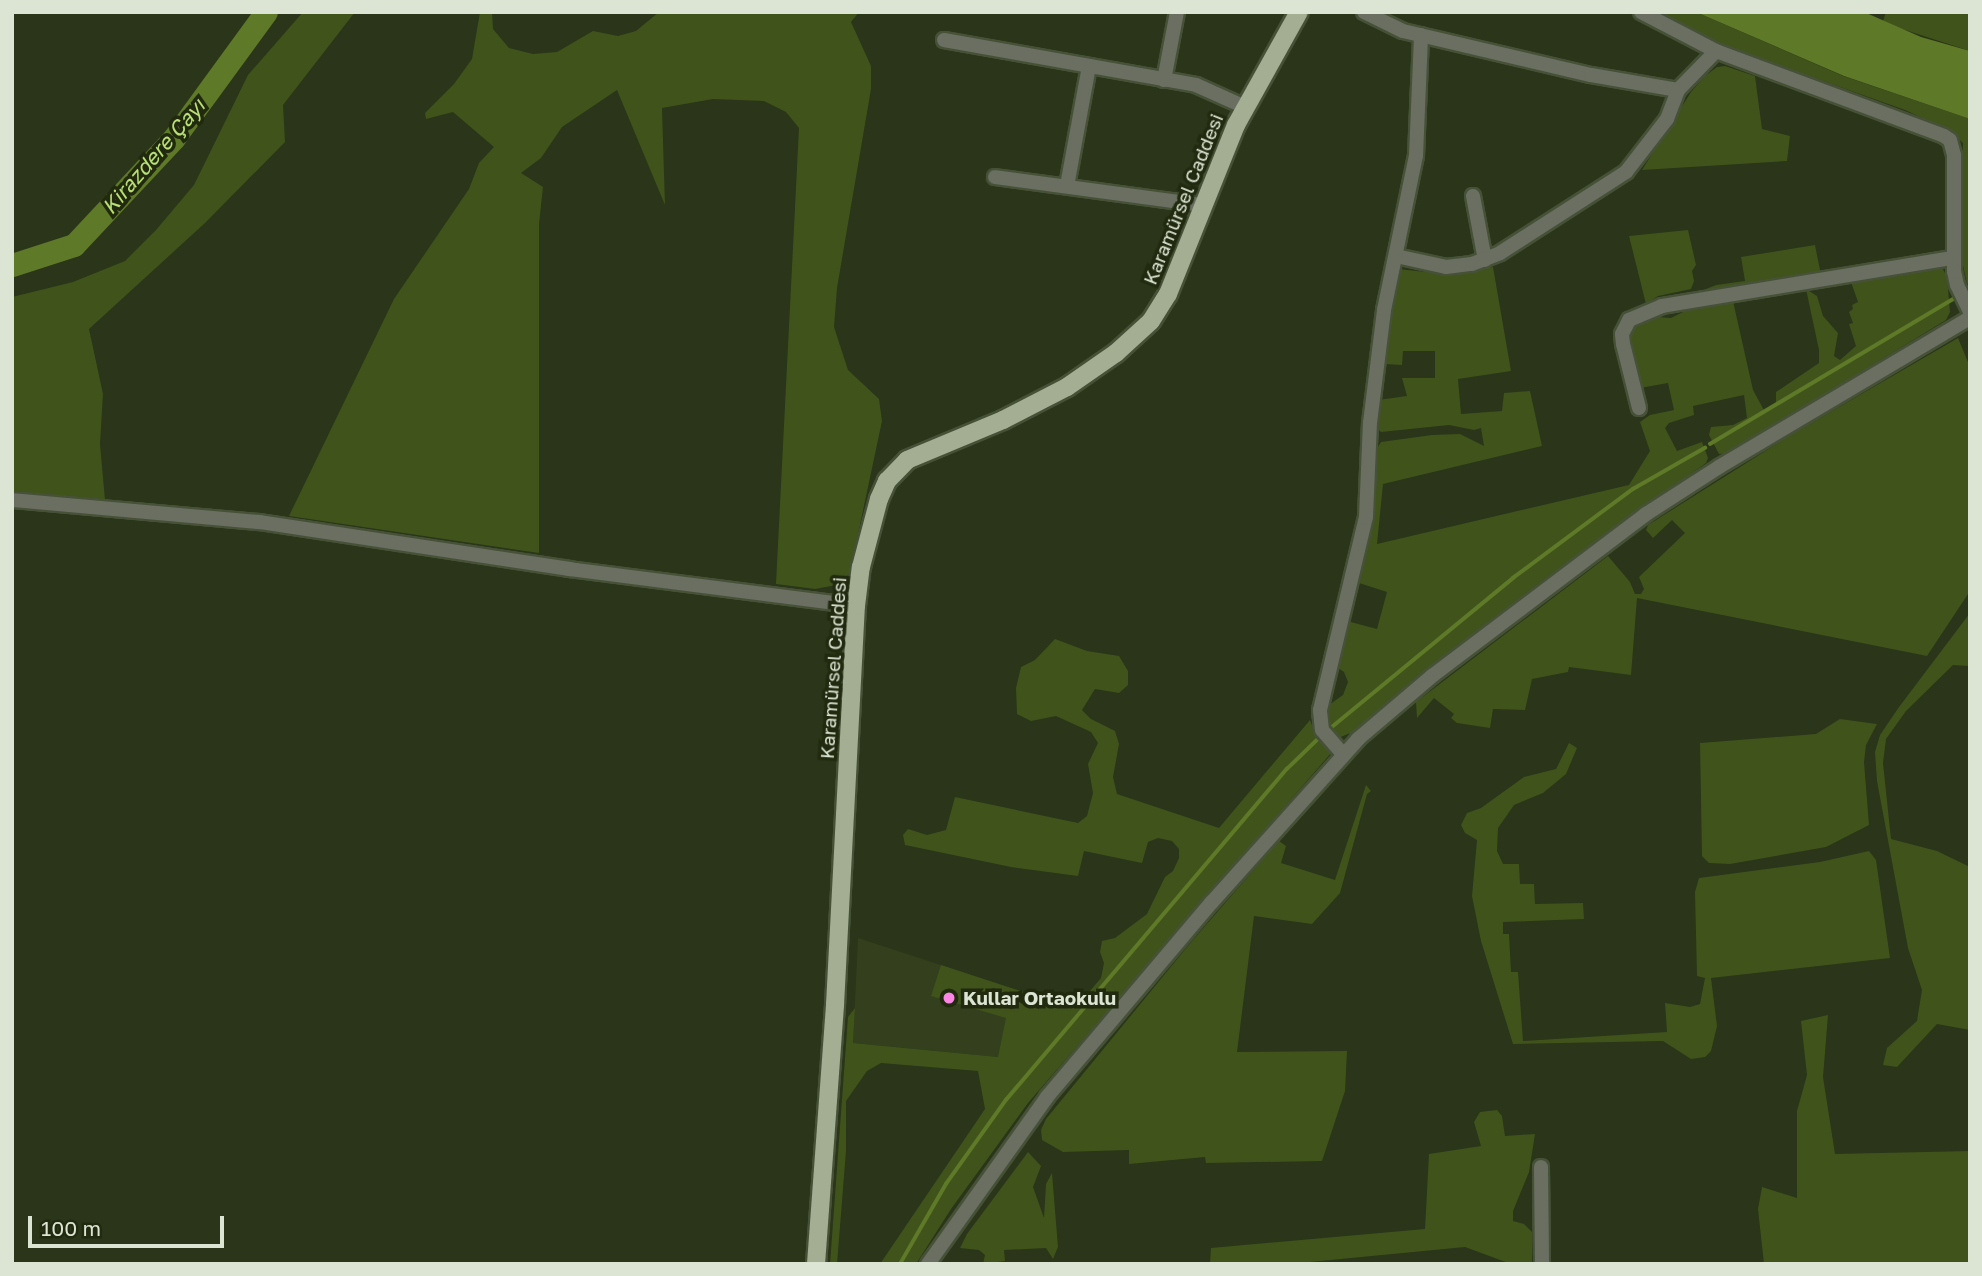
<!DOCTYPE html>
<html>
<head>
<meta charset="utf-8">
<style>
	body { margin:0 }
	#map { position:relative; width:1982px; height:1276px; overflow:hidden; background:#2a3519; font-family:"Golos Text",sans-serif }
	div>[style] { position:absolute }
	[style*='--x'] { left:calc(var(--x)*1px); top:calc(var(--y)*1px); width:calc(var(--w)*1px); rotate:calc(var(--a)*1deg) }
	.built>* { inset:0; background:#333f1d }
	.green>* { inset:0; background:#40531b }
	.water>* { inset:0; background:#5e7927 }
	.stream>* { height:3.5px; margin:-1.75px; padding:0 1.75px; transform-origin:1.75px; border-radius:1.75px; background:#5e7927 }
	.river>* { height:23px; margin:-11.5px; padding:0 11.5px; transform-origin:11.5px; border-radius:11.5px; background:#5e7927 }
	.roads { filter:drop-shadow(2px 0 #465137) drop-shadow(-2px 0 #465137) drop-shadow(0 2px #465137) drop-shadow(0 -2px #465137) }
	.minor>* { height:14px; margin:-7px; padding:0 7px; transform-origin:7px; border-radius:7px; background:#6a6f62 }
	.major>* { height:18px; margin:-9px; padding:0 9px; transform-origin:9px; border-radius:9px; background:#a3ae93 }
	.dots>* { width:19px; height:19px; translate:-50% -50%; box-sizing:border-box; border:4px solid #212a0f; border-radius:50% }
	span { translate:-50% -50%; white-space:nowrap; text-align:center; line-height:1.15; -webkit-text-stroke:7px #212a0f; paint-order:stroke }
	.street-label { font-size:19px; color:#dce4d3 }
	.poi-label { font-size:19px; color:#dce4d3; font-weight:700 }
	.left { translate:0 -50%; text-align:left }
	.water-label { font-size:21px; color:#b9e074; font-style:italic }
	.frame { position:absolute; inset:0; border:14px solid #dce4d3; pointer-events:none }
	.scale { position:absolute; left:28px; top:1216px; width:196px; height:32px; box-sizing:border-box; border:4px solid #dce4d3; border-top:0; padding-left:9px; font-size:21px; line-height:24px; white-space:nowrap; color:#dce4d3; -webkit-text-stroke:5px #212a0f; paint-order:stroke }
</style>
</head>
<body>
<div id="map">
	<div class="built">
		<i style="clip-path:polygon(858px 938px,1054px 1002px,998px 1057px,853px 1043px)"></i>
	</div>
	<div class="green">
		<i style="clip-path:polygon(303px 12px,355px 12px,283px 105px,285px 142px,205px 223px,89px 329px,103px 394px,100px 444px,105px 500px,12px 491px,12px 297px,73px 282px,125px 261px,156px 230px,194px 185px,248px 75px)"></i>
		<i style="clip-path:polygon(480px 12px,492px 12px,493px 29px,509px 48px,533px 54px,557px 52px,593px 31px,618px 36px,636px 31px,659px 12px,859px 12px,851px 22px,871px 66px,871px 89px,837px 288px,834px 327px,848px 370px,879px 399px,882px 421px,850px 572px,842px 584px,815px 589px,776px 584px,799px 128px,786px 112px,764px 101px,713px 99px,662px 108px,665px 205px,617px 90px,562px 127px,541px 158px,521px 173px,543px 187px,539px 224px,539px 553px,289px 516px,394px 299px,469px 189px,479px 163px,494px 147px,453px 112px,426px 119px,425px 113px,454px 84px,472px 59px)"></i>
		<i style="clip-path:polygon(1655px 12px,1696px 12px,1843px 76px,1970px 119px,1970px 282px,1967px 284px,1959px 247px,1963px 143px,1950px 131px,1905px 110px,1736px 50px)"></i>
		<i style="clip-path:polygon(1886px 12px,1970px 12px,1970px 51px,1896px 27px,1883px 21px)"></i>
		<i style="clip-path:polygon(1725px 66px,1755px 76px,1762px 129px,1790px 136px,1787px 161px,1642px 170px,1691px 92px,1705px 76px,1717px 67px)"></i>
		<i style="clip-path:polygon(1688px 230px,1696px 265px,1692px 271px,1694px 281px,1691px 289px,1658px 296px,1646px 304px,1629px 236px)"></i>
		<i style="clip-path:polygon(1815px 245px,1821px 275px,1708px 293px,1706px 289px,1716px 285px,1745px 281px,1741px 257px)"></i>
		<i style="clip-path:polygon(1941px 265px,1947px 277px,1950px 312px,1946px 320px,1728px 453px,1719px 454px,1709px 435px,1711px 427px,1733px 425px,1747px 418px,1744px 395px,1693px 406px,1694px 415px,1669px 423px,1665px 428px,1677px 451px,1702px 442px,1708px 458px,1706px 463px,1543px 580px,1424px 671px,1353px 732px,1338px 738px,1328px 730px,1326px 707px,1343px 695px,1348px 682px,1344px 672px,1335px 666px,1347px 621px,1377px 629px,1387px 592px,1356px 582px,1373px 508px,1374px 453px,1381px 442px,1432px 435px,1460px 434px,1484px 446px,1481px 428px,1474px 430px,1449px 425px,1381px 432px,1375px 427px,1378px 400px,1407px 396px,1402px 378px,1435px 378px,1435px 351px,1403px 351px,1402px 365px,1385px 364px,1386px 335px,1398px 269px,1455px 275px,1493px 267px,1511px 371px,1458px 379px,1461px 414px,1502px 411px,1504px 393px,1530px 391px,1542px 446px,1383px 484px,1377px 544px,1629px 485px,1650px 451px,1640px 422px,1650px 415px,1674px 410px,1668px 383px,1640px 388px,1630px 336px,1634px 324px,1658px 317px,1671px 318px,1691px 308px,1733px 301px,1753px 390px,1765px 412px,1776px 405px,1776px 392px,1819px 363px,1819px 350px,1806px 289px,1817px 296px,1823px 316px,1838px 333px,1834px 356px,1840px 360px,1856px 346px,1849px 324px,1853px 323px,1849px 312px,1853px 309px,1852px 305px,1858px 302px,1851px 282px)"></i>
		<i style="clip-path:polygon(1958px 338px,1970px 367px,1970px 591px,1927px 656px,1637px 598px,1631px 675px,1569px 667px,1568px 672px,1532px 679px,1525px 710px,1493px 709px,1490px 728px,1457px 723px,1451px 718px,1454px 714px,1434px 698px,1417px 718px,1416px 702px,1608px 556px,1630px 582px,1635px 594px,1641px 594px,1644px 589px,1639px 577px,1685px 533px,1672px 520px,1653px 538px,1646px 530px,1648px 525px,1789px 436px)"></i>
		<i style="clip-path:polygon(1970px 613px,1970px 666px,1953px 665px,1906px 711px,1886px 739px,1883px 763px,1891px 839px,1937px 851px,1970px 867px,1970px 1030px,1937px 1024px,1897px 1067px,1883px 1065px,1887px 1048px,1917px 1021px,1922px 990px,1908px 948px,1877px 781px,1875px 752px,1880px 735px,1899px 707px)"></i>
		<i style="clip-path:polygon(1055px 639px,1087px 651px,1119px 656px,1128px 671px,1128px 685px,1119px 693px,1095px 689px,1082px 710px,1091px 719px,1115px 731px,1119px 744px,1113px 777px,1117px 794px,1219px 828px,1310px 720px,1315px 733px,1332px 752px,1028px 1103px,951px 1209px,916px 1264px,880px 1264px,985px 1109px,978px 1071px,881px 1063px,867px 1071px,846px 1101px,846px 1151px,837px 1264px,830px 1264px,848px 1017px,855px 1008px,853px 1043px,998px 1057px,1006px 1018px,931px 996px,941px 965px,1054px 1002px,1070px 1003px,1084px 998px,1101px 978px,1104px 963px,1100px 952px,1102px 941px,1115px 938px,1147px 914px,1165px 877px,1173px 871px,1179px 858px,1179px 849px,1172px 841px,1158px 838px,1148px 842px,1142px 863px,1084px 851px,1078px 876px,1011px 867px,905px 845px,903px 835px,908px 829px,927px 835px,946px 830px,955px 797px,1078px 823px,1087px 816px,1093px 793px,1088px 764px,1098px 743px,1091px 732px,1056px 716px,1031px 721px,1017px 714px,1016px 688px,1021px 667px,1035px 660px)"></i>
		<i style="clip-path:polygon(1840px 719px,1877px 724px,1866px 745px,1864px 762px,1869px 825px,1826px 847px,1730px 864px,1709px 863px,1702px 856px,1700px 743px,1816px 734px)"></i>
		<i style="clip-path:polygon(1569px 743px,1577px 748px,1566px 774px,1543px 793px,1514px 805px,1498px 828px,1497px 851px,1503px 864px,1519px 864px,1520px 884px,1534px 884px,1535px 904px,1583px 903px,1584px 919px,1503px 922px,1503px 934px,1509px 934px,1511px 972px,1518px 972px,1523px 1041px,1667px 1032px,1665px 1003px,1690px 1007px,1700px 1004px,1705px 978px,1697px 976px,1695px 892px,1699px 878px,1820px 862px,1869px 851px,1876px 860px,1890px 958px,1711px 978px,1717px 1026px,1711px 1051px,1705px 1057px,1691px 1059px,1663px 1041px,1513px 1044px,1481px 941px,1472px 896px,1477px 840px,1465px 833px,1461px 825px,1467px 813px,1481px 808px,1524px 777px,1556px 769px)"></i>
		<i style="clip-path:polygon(1366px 785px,1371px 791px,1367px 794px,1340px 893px,1312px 924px,1254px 916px,1237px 1052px,1347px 1051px,1345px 1091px,1322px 1161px,1206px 1163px,1205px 1157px,1129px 1164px,1129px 1150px,1063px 1152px,1042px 1140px,1041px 1130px,1046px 1119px,1192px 941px,1279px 841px,1286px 846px,1281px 863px,1335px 880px)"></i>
		<i style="clip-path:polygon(1828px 1015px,1823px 1077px,1835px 1154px,1970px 1151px,1970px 1264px,1764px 1264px,1758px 1209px,1762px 1187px,1797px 1198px,1797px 1111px,1807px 1075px,1801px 1021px)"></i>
		<i style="clip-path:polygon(1497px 1110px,1502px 1116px,1505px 1136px,1535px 1134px,1529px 1172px,1513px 1211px,1513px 1221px,1524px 1224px,1532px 1232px,1532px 1264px,1511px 1264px,1465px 1247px,1289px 1264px,1210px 1264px,1211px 1248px,1425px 1229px,1429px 1154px,1481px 1146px,1474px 1122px,1480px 1112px)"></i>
		<i style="clip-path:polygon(1028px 1152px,1041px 1166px,1033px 1187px,1044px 1218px,1046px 1184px,1052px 1173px,1058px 1247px,1053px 1259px,1046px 1248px,1004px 1250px,1005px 1261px,983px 1264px,985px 1255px,979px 1250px,960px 1248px,967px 1234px)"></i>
	</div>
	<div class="water">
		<i style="clip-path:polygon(1696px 12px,1864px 12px,1921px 37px,1970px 51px,1970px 119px,1844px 76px)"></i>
	</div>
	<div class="stream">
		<i style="--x:1710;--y:444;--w:289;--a:-30.8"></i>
		<i style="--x:1327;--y:731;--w:241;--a:-39.4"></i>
		<i style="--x:1513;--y:578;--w:149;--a:-36.6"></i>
		<i style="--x:1633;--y:489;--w:83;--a:-29.7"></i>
		<i style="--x:900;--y:1264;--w:92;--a:-60.1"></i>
		<i style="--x:946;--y:1184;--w:103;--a:-54.5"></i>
		<i style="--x:1006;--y:1100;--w:434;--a:-49.7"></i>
		<i style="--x:1287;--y:769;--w:47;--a:-44.1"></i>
	</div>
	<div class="river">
		<i style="--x:12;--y:265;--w:65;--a:-17.9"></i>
		<i style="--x:74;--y:245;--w:146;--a:-46.9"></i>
		<i style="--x:174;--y:138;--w:156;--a:-53.9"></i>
	</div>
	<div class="roads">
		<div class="minor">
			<i style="--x:1364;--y:12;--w:43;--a:26"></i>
			<i style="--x:1403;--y:31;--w:193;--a:13.2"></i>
			<i style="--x:1591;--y:75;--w:88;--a:9.8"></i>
			<i style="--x:1678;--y:90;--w:54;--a:-45.7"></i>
			<i style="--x:1716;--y:51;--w:243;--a:20.4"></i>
			<i style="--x:1944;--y:136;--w:7;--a:34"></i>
			<i style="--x:1950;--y:140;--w:16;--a:75"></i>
			<i style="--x:1954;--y:155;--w:116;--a:90"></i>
			<i style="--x:1954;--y:271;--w:14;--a:78"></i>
			<i style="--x:1957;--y:285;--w:30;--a:64"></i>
			<i style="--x:1641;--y:12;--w:85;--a:27.5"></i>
			<i style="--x:944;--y:40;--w:256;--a:10.1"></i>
			<i style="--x:1196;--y:85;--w:54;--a:24.2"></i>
			<i style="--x:1164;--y:80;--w:69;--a:-79.2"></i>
			<i style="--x:995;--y:177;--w:210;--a:7.7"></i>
			<i style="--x:1067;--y:186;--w:122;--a:-79.6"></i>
			<i style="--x:1473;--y:196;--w:65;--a:79.4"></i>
			<i style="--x:1396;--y:256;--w:51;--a:12.4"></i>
			<i style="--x:1446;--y:267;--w:26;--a:-7"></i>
			<i style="--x:1472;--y:264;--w:30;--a:-21"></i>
			<i style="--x:1500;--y:253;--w:150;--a:-32.7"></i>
			<i style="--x:1626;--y:172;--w:67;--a:-52.3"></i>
			<i style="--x:1667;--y:119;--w:31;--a:-69"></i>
			<i style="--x:1639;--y:408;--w:66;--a:-104"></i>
			<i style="--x:1623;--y:344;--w:10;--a:-96"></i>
			<i style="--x:1622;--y:334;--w:16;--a:-63"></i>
			<i style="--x:1629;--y:320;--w:36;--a:-23"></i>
			<i style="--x:1662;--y:306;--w:295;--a:-9.4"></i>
			<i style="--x:12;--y:500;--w:248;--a:5.1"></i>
			<i style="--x:259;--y:522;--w:314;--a:8.6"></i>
			<i style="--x:569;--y:569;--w:289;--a:7.3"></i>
			<i style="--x:1342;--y:753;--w:30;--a:-131"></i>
			<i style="--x:1322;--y:730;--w:20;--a:-96"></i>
			<i style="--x:1320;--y:710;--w:198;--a:-76.6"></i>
			<i style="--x:1366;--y:517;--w:94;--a:-87.6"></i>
			<i style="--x:1370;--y:423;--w:114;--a:-82.9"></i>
			<i style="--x:1384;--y:310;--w:157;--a:-78.3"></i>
			<i style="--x:1416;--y:156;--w:121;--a:-87.6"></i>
			<i style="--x:1541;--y:1167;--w:97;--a:89.4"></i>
			<i style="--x:928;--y:1264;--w:205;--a:-54.5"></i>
			<i style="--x:1047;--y:1097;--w:255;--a:-49.8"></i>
			<i style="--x:1212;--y:902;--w:219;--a:-48.1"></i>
			<i style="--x:1358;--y:739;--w:97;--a:-40.4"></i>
			<i style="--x:1432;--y:676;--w:268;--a:-37.1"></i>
			<i style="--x:1646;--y:514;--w:87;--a:-32.8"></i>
			<i style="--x:1719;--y:467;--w:292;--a:-30.7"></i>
		</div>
		<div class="major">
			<i style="--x:816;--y:1264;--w:260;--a:-85.8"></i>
			<i style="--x:835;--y:1005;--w:400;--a:-87"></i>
			<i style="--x:856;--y:606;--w:39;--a:-83"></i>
			<i style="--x:861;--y:567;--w:70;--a:-75.2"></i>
			<i style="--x:879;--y:499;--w:20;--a:-66"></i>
			<i style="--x:887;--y:481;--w:29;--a:-46"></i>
			<i style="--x:907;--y:460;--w:104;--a:-22.6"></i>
			<i style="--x:1003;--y:420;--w:72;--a:-27.3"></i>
			<i style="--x:1067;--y:387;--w:60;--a:-34.8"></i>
			<i style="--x:1116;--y:353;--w:47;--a:-42.4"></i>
			<i style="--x:1151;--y:321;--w:32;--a:-58"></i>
			<i style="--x:1168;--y:294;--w:182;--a:-68.1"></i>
			<i style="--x:1236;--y:125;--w:129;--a:-60.9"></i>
		</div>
	</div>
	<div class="dots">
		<i style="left:949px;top:998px;background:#fc86e3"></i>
	</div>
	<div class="street-label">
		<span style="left:1183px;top:199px;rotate:-68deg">Karamürsel Caddesi</span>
		<span style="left:833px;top:668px;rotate:-86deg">Karamürsel Caddesi</span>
	</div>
	<div class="poi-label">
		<span class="left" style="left:963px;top:998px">Kullar Ortaokulu</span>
	</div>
	<div class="water-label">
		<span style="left:153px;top:156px;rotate:-49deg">Kirazdere Çayı</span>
	</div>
	<div class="frame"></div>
	<div class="scale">100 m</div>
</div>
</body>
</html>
